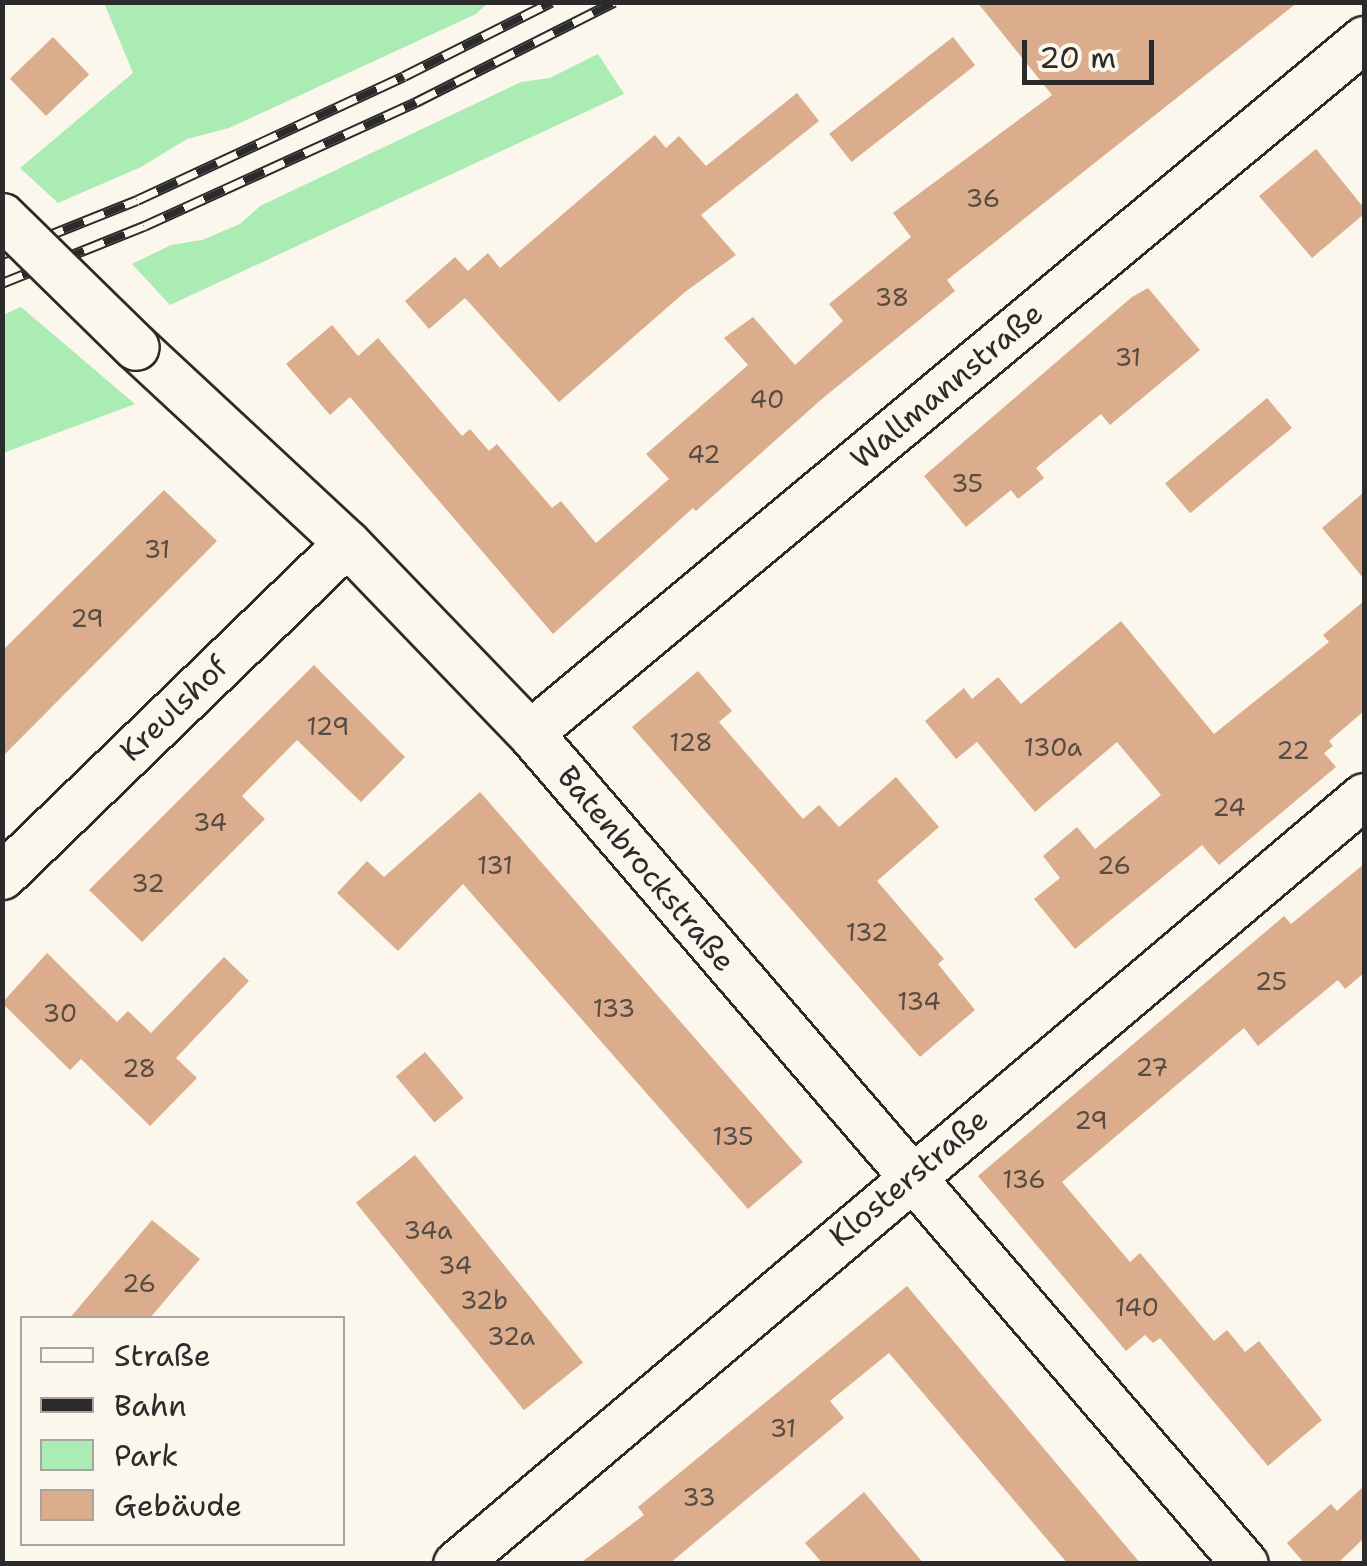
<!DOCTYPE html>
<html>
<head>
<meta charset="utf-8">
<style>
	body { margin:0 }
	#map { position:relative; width:1367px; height:1566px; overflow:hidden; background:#fbf7ec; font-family:"Shantell Sans",sans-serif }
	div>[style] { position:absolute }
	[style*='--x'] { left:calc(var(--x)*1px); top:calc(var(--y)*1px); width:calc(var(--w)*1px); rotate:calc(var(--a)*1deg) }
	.green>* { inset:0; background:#abebb4 }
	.building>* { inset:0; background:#dbad8c; transform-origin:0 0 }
	.roads { filter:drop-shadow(2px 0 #2b2b2b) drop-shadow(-2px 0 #2b2b2b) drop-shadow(0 2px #2b2b2b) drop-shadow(0 -2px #2b2b2b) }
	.minor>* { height:45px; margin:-22.5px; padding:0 22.5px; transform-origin:22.5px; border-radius:22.5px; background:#fbf7ec }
	.rail>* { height:11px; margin-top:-5.5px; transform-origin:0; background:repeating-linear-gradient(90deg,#fbf7ec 0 22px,#2b2b2b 0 44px); box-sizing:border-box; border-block:2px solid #2b2b2b }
	.bridges { filter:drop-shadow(2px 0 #2b2b2b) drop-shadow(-2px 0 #2b2b2b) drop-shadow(0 2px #2b2b2b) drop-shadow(0 -2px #2b2b2b) }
	.minor-bridge>* { height:45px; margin:-22.5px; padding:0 22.5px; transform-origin:22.5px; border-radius:22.5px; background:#fbf7ec }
	span { translate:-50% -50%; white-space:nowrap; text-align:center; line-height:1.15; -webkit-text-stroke:8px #fbf7ec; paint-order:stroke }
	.number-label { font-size:25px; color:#574c43 }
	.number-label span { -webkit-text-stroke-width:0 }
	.street-label { font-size:30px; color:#2b2b2b }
	.frame { position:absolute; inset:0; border:5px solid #2b2b2b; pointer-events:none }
	.legend { position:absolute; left:20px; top:1316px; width:325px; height:230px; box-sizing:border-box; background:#fbf7ec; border:2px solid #a8a59f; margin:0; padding:12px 18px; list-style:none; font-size:30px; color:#2b2b2b }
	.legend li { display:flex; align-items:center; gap:20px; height:50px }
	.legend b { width:50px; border:2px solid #a8a59f }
	.scale { position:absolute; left:1022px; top:40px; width:132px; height:45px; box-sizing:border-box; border:5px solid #2b2b2b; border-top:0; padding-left:12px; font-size:30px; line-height:35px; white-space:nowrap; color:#2b2b2b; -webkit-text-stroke:8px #fbf7ec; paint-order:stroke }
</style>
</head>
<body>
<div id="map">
	<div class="green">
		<i style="clip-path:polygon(104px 3px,488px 3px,476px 14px,229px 128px,187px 139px,141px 167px,58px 203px,20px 168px,133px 73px)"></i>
		<i style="clip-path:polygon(598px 54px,624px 94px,170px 305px,132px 264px,171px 245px,202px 240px,240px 224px,260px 206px,521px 82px,550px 78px)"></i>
		<i style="clip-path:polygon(21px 307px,135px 404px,3px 453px,3px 315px)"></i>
	</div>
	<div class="building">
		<i style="clip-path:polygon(977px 2px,1298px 2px,947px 280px,955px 291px,823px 398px,696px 511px,693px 508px,553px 634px,350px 397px,330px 415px,286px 364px,332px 325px,358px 356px,378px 338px,462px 436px,470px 429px,489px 451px,497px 444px,552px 508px,561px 501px,596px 543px,669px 479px,646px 454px,748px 365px,724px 338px,753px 317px,795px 365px,843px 321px,829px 304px,911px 237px,893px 213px,1052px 95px)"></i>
		<i style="left:53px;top:37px;width:52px;height:60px;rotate:46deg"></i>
		<i style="left:953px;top:37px;width:36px;height:157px;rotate:52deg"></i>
		<i style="clip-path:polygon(797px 93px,819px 121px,701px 215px,736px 255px,685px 292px,559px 402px,465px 298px,429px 329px,405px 301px,455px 257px,468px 271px,488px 253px,500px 268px,655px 135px,666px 148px,679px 136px,706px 166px)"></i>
		<i style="clip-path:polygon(1316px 149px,1364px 208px,1364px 214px,1312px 258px,1259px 196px)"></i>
		<i style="clip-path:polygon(1148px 288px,1200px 350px,1110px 425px,1101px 414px,1036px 468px,1044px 478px,1018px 499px,1011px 490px,966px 527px,924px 476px,1132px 297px)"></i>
		<i style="left:1267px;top:398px;width:39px;height:133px;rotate:50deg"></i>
		<i style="clip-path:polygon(164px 490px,217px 541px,2px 757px,2px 651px)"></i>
		<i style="clip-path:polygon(1364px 492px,1364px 579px,1322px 528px)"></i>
		<i style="clip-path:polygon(1364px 601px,1364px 711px,1329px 741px,1333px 746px,1324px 753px,1336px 767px,1219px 865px,1202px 845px,1075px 949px,1034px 899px,1060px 878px,1043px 856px,1077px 827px,1095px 849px,1161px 795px,1117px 742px,1035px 812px,977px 742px,956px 759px,925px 721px,964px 688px,972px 699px,998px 677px,1021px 704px,1121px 621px,1214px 734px,1329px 642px,1323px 635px)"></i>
		<i style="clip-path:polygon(314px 665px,405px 757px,361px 802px,297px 740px,242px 796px,265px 819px,142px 942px,89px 890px)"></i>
		<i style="clip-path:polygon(698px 671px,732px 711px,719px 722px,803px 819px,819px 805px,839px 827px,896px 777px,939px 827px,877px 881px,944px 959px,938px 964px,975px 1010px,920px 1057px,632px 727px)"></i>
		<i style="clip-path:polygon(480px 792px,803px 1162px,748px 1209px,463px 884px,398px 951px,337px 893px,367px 861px,384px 877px)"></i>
		<i style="clip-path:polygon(1364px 864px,1364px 973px,1345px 989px,1338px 980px,1258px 1046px,1244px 1028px,1062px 1182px,1130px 1262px,1140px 1253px,1214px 1341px,1227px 1330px,1245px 1352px,1259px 1341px,1322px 1420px,1268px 1466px,1160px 1338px,1153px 1343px,1145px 1335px,1126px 1351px,978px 1176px,1284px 916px,1291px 924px)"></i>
		<i style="clip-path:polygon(47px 953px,117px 1022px,128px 1011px,151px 1033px,224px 957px,249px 981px,176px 1058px,197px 1078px,150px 1126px,81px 1059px,70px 1070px,2px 1003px)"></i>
		<i style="left:425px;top:1052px;width:60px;height:38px;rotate:50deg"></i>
		<i style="left:415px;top:1155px;width:267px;height:76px;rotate:51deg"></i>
		<i style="clip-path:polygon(152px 1220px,200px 1259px,150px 1318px,70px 1318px)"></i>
		<i style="clip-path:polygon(907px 1286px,1141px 1564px,1068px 1564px,889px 1353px,830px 1401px,844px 1418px,669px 1564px,579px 1564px,644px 1515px,638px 1507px)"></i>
		<i style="clip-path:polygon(1364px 1486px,1364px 1538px,1337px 1564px,1305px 1564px,1287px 1543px,1331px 1504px,1337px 1511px)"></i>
		<i style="clip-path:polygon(864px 1492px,924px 1564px,823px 1564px,805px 1543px)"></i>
	</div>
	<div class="roads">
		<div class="minor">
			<i style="--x:136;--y:347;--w:288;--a:42.9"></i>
			<i style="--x:347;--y:543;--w:264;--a:46.1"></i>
			<i style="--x:530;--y:733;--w:1096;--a:49.29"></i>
			<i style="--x:530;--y:733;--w:1085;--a:-39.77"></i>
			<i style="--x:2;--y:876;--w:479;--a:-44"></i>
			<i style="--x:456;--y:1564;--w:1189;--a:-40.23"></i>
		</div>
	</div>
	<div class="rail">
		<i style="--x:2;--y:254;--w:145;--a:-21.8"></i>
		<i style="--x:137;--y:200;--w:294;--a:-24.9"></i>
		<i style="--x:404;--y:76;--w:165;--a:-26.7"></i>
		<i style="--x:2;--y:283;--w:153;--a:-21.9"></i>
		<i style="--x:144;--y:226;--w:299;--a:-24.5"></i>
		<i style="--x:416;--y:102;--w:222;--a:-26.8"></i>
	</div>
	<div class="bridges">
		<div class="minor-bridge">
			<i style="--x:2;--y:216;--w:187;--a:44.4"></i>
		</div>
	</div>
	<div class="number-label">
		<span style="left:983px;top:198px">36</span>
		<span style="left:892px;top:297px">38</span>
		<span style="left:1128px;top:357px">31</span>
		<span style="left:767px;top:399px">40</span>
		<span style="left:704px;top:454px">42</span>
		<span style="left:967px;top:483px">35</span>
		<span style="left:157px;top:549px">31</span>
		<span style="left:87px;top:618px">29</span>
		<span style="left:328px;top:726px">129</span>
		<span style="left:691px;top:742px">128</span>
		<span style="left:1053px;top:747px">130a</span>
		<span style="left:1293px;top:750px">22</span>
		<span style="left:1229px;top:807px">24</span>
		<span style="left:210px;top:822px">34</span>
		<span style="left:495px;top:865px">131</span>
		<span style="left:1114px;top:865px">26</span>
		<span style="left:148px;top:883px">32</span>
		<span style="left:867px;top:932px">132</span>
		<span style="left:1271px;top:981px">25</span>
		<span style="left:919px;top:1001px">134</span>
		<span style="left:614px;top:1008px">133</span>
		<span style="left:60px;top:1013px">30</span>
		<span style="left:1152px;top:1067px">27</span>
		<span style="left:139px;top:1068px">28</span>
		<span style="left:1091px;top:1120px">29</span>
		<span style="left:733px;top:1136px">135</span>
		<span style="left:1024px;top:1179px">136</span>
		<span style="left:428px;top:1230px">34a</span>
		<span style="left:455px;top:1265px">34</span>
		<span style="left:139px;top:1283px">26</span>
		<span style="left:484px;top:1300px">32b</span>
		<span style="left:1137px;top:1307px">140</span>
		<span style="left:511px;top:1336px">32a</span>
		<span style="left:783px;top:1428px">31</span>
		<span style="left:699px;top:1497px">33</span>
	</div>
	<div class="street-label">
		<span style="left:947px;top:386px;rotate:-40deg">Wallmannstraße</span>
		<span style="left:174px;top:709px;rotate:-44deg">Kreulshof</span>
		<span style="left:646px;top:869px;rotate:50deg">Batenbrockstraße</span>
		<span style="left:909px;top:1178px;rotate:-40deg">Klosterstraße</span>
	</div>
	<div class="frame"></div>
	<ul class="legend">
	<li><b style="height:12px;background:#fbf7ec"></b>Straße</li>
	<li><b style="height:12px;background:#2b2b2b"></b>Bahn</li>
	<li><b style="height:28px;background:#abebb4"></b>Park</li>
	<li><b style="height:28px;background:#dbad8c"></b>Gebäude</li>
	</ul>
	<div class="scale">20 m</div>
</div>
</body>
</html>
